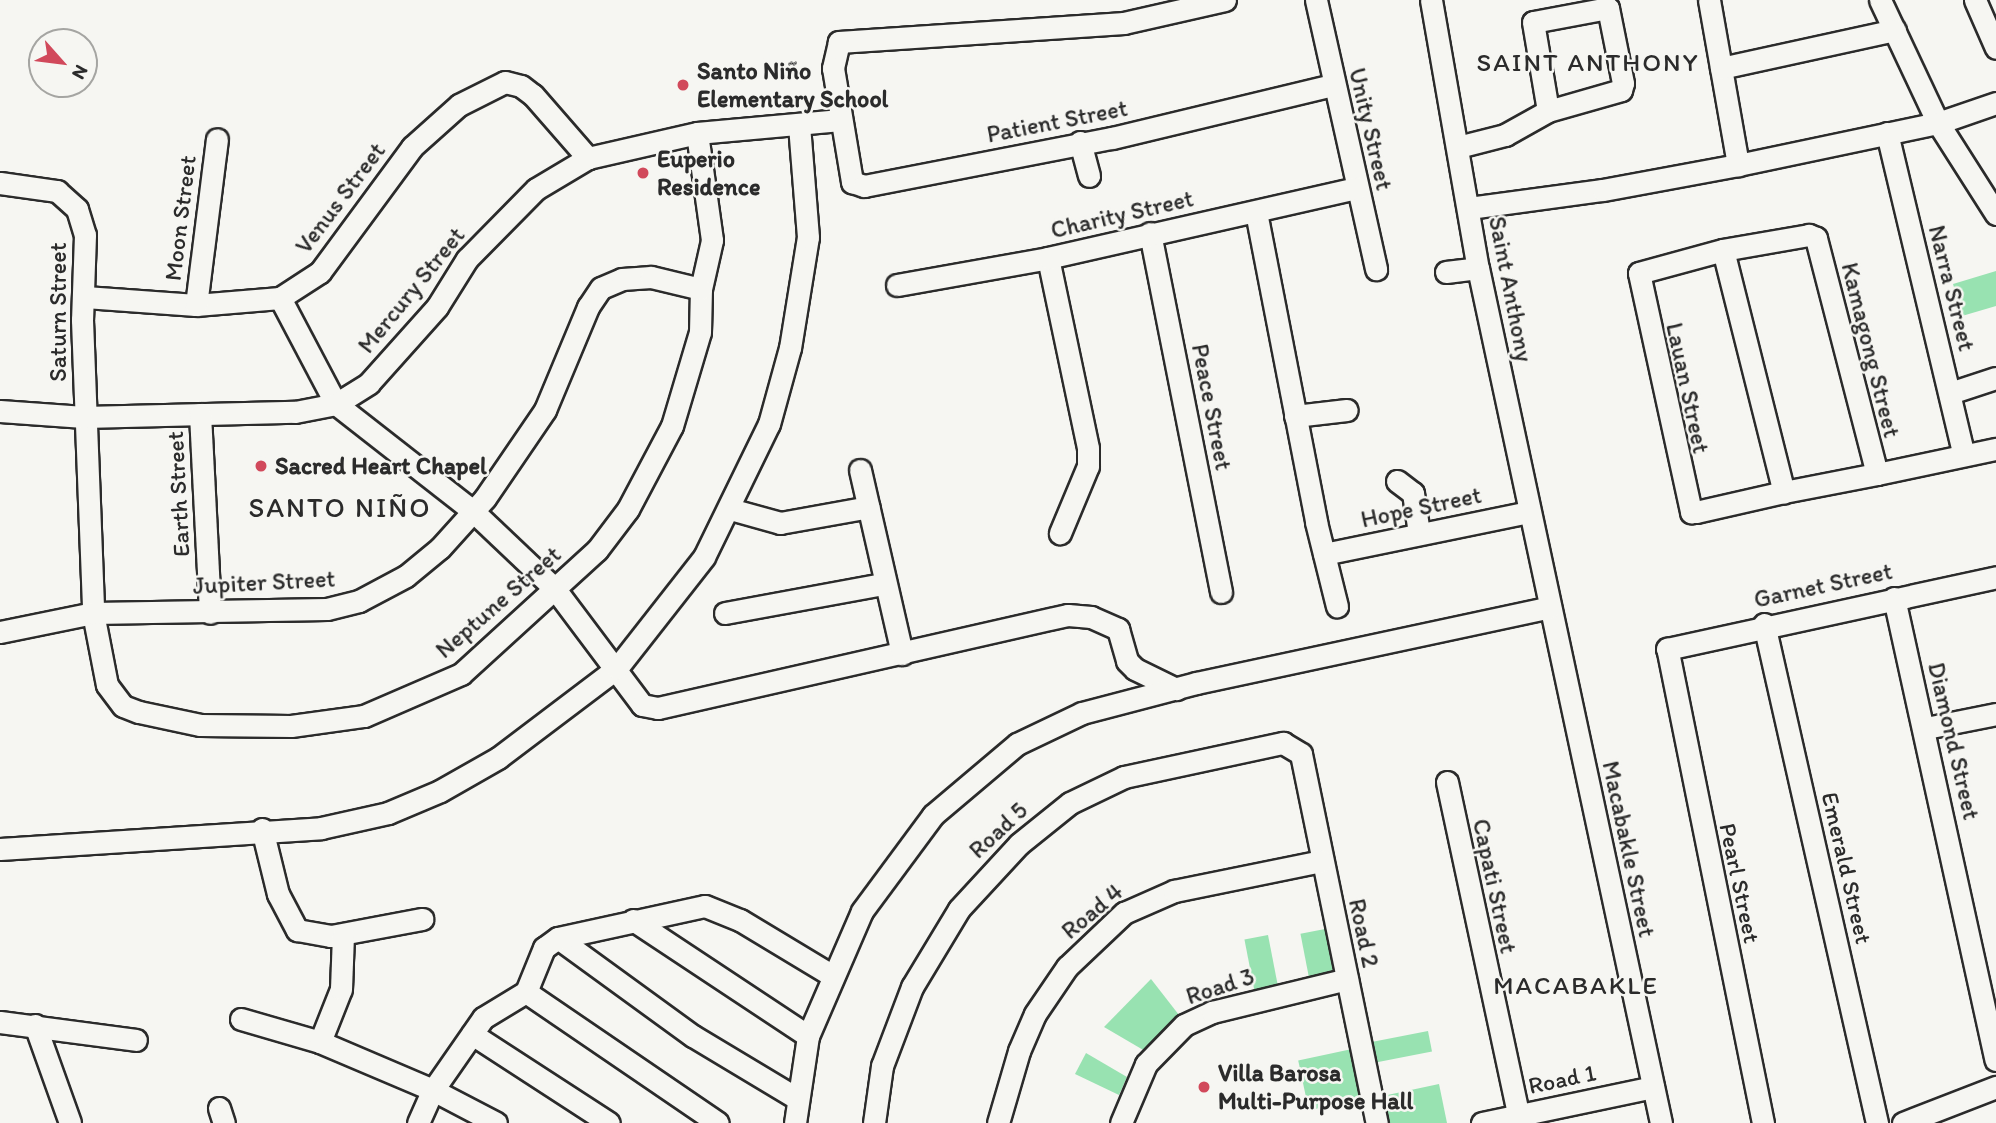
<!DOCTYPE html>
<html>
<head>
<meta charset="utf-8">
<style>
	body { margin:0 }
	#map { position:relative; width:1996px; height:1123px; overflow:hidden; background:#f6f6f2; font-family:Itim,sans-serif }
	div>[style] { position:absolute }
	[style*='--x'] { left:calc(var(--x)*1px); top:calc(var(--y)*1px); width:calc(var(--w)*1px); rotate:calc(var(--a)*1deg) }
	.green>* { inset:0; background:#98e2b1; transform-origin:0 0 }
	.roads { filter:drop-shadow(2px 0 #2b2b2b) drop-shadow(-2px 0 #2b2b2b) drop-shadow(0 2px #2b2b2b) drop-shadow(0 -2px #2b2b2b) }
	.minor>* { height:21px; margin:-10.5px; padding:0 10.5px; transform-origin:10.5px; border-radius:10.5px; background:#f6f6f2 }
	.dots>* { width:19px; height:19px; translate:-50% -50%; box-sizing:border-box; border:4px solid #f6f6f2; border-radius:50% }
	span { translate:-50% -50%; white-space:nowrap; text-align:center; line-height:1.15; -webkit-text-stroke:5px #f6f6f2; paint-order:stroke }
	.poi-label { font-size:24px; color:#2b2b2b; font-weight:700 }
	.left { translate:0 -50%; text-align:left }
	.street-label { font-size:24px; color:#2b2b2b }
	.neighbourhood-label { font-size:26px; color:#2b2b2b; letter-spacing:2px }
	.quarter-label { font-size:28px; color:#2b2b2b; letter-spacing:2px }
	.north { position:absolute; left:28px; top:28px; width:70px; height:70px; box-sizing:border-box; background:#f6f6f2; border:2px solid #a5a5a2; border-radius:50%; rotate:118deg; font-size:19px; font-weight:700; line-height:28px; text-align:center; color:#2b2b2b }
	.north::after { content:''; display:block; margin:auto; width:24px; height:32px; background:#d1495b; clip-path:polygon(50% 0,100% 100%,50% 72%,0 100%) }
</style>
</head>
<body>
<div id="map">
	<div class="green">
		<i style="clip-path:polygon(1996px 271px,1996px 306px,1962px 316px,1953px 284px)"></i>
		<i style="left:1325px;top:929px;width:44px;height:25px;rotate:79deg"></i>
		<i style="left:1268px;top:935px;width:56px;height:24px;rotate:79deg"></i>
		<i style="clip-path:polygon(1151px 979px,1179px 1015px,1145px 1051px,1104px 1027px)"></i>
		<i style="left:1428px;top:1031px;width:21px;height:60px;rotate:79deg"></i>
		<i style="left:1352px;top:1049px;width:51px;height:55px;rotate:78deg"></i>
		<i style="clip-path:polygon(1086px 1053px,1127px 1077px,1119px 1095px,1075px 1074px)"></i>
		<i style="clip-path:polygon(1439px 1084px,1447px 1123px,1384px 1123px,1378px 1097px)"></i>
	</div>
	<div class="roads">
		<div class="minor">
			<i style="--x:1225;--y:0;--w:104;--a:167.2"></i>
			<i style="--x:1124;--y:23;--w:286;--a:176.2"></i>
			<i style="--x:839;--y:42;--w:27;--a:103"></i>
			<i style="--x:833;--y:68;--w:116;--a:80.5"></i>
			<i style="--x:852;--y:182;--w:13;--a:18"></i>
			<i style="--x:864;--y:186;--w:253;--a:-11"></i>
			<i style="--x:1112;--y:138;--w:226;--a:-13.5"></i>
			<i style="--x:1316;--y:0;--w:276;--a:77.4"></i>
			<i style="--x:1431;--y:0;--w:272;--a:80.1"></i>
			<i style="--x:1478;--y:268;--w:874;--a:77.92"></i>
			<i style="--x:1709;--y:0;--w:168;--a:80"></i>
			<i style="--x:1880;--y:0;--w:136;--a:64.8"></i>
			<i style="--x:1938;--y:123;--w:108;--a:57.5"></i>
			<i style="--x:1975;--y:0;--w:52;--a:66.4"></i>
			<i style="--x:1721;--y:68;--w:178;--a:-12.3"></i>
			<i style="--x:1887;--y:133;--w:331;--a:76.6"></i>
			<i style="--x:1080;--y:142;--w:35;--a:75"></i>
			<i style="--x:1458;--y:147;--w:49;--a:-14.3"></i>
			<i style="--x:1505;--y:135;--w:49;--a:-29.2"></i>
			<i style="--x:1548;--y:111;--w:76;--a:-16"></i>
			<i style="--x:1621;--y:90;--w:7;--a:-74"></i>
			<i style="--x:1623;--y:83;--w:76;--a:-101.3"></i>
			<i style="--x:1608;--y:8;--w:76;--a:169.4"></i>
			<i style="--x:1533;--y:22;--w:90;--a:80.4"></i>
			<i style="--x:0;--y:183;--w:58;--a:8"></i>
			<i style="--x:57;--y:191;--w:27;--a:42"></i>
			<i style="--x:77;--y:209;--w:27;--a:73"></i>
			<i style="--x:85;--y:235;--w:85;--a:92"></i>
			<i style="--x:82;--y:320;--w:293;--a:87.8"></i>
			<i style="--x:93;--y:613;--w:73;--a:79"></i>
			<i style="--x:107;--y:685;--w:26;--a:53"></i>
			<i style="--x:123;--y:706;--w:17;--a:21"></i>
			<i style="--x:139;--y:712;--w:62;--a:12"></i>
			<i style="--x:200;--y:725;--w:91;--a:0.6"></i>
			<i style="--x:291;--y:726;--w:74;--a:-7.8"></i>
			<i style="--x:364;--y:716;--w:106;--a:-23.4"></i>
			<i style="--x:461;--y:674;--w:184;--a:-42.4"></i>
			<i style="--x:597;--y:550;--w:51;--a:-52.9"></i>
			<i style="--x:628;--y:509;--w:94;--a:-62.1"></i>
			<i style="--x:672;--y:426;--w:98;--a:-73.4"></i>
			<i style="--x:700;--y:332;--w:43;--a:-88.7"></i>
			<i style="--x:701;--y:289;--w:50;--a:-77.3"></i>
			<i style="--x:712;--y:240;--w:108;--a:-98"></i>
			<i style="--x:1469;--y:208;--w:135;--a:-7.7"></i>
			<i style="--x:1603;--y:190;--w:137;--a:-10.5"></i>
			<i style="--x:1738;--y:165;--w:204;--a:-11.9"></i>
			<i style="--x:1938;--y:123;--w:61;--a:-19"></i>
			<i style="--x:1256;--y:212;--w:316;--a:79"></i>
			<i style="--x:1316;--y:522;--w:87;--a:76"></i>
			<i style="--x:1150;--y:233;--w:366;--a:78.8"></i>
			<i style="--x:1723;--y:250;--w:250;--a:75.9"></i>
			<i style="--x:1048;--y:258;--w:194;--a:78.1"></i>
			<i style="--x:1088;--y:448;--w:18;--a:90"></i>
			<i style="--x:1088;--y:466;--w:73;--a:112.7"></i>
			<i style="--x:1446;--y:272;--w:32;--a:-7"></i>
			<i style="--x:897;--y:285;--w:153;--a:-10.1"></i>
			<i style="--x:1048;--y:258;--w:317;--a:-12.8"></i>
			<i style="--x:85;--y:297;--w:111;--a:4.1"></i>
			<i style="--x:196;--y:305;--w:84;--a:-4.8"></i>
			<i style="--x:280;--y:298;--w:48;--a:-33"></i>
			<i style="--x:320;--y:272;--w:155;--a:-53.6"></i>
			<i style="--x:412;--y:147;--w:63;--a:-41.8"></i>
			<i style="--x:459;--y:105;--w:51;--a:-26.6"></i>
			<i style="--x:505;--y:82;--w:16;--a:14"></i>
			<i style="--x:521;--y:86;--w:15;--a:37"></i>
			<i style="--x:533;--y:95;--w:84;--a:48.9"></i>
			<i style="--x:280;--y:298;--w:120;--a:62.2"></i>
			<i style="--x:336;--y:404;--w:175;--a:38"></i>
			<i style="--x:474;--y:512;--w:112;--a:43.5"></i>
			<i style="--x:555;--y:589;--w:145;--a:53.1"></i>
			<i style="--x:642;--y:705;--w:16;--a:11"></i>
			<i style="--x:658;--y:708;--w:420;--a:-12.8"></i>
			<i style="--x:1068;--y:615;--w:23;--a:5"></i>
			<i style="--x:1091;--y:617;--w:30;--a:24"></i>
			<i style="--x:1118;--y:629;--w:33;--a:74"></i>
			<i style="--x:1127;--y:661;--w:11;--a:45"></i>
			<i style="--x:1135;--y:669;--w:46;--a:26"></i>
			<i style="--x:196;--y:305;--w:167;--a:-82.8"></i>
			<i style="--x:1950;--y:393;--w:48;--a:-18.1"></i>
			<i style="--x:0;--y:411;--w:84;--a:4.1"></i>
			<i style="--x:84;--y:417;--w:211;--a:-1.4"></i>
			<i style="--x:295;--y:412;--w:42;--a:-11"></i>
			<i style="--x:336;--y:404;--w:39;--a:-32"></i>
			<i style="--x:369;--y:383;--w:102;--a:-48.2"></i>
			<i style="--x:437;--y:307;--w:57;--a:-58"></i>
			<i style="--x:467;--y:259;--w:98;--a:-45.4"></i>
			<i style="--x:536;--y:189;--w:61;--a:-30.8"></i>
			<i style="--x:588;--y:158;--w:112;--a:-12.9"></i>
			<i style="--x:697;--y:133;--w:144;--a:-5.2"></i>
			<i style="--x:200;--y:414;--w:199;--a:87.1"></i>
			<i style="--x:1295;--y:416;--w:52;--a:-6.6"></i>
			<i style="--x:860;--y:470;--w:189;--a:77.1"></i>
			<i style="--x:1877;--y:474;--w:244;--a:-104.5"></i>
			<i style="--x:1816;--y:238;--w:8;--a:-157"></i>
			<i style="--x:1809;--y:235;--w:87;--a:170.1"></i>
			<i style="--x:1723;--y:250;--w:87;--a:164.7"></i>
			<i style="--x:1639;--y:273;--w:245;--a:77.7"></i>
			<i style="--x:1691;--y:512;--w:5;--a:0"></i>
			<i style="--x:1696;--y:512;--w:90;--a:-12.8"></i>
			<i style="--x:1784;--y:492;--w:95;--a:-11"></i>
			<i style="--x:1877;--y:474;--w:122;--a:-11.9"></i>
			<i style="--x:1397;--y:481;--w:20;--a:37"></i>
			<i style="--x:1413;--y:493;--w:40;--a:81.5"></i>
			<i style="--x:730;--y:509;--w:52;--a:15.6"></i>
			<i style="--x:780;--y:523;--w:90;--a:-10.2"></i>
			<i style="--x:1324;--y:554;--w:209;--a:-11.6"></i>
			<i style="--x:1894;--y:598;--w:473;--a:77.6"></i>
			<i style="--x:725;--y:613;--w:161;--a:-10.4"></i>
			<i style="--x:1764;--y:624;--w:512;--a:77.24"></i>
			<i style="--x:0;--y:632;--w:95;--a:-11.5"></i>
			<i style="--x:93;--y:613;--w:234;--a:-1"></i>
			<i style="--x:327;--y:609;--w:33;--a:-14"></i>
			<i style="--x:359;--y:601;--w:53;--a:-28"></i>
			<i style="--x:406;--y:576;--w:44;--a:-39.5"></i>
			<i style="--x:440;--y:548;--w:67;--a:-48"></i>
			<i style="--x:485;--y:498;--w:107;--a:-55.7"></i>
			<i style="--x:545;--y:410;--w:112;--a:-67.3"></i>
			<i style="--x:588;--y:307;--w:23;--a:-56"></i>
			<i style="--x:601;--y:288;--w:23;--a:-23"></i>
			<i style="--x:622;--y:279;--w:29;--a:-4"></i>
			<i style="--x:651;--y:277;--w:51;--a:13.5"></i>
			<i style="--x:1926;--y:728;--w:71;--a:-11.3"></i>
			<i style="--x:1447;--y:782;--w:349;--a:77.9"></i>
			<i style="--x:262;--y:829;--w:67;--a:76.2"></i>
			<i style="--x:278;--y:894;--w:41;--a:62.2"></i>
			<i style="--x:297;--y:930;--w:35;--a:10"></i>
			<i style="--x:331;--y:936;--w:93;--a:-10.6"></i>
			<i style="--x:0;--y:849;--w:322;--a:-3.7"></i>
			<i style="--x:321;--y:828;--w:69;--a:-12.6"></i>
			<i style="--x:388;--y:813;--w:56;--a:-22.9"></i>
			<i style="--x:440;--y:791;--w:67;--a:-29.6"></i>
			<i style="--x:498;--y:758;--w:149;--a:-37.1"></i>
			<i style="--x:617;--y:668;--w:141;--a:-51.9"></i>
			<i style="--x:704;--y:557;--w:148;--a:-64"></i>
			<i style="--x:769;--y:424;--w:79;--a:-74.6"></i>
			<i style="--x:790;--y:348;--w:112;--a:-80.8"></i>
			<i style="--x:808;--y:237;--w:111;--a:-94.6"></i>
			<i style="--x:633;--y:920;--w:210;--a:33.5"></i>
			<i style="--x:558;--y:938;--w:167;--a:36"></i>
			<i style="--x:693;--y:1036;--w:120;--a:31"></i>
			<i style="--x:526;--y:992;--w:232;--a:34.3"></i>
			<i style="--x:241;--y:1019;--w:82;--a:16.2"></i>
			<i style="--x:320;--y:1042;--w:123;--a:23"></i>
			<i style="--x:433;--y:1090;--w:71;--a:27.6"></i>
			<i style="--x:0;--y:1022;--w:137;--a:7.5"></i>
			<i style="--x:35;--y:1025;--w:104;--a:70.3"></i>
			<i style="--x:472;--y:1034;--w:163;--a:33"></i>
			<i style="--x:320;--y:1042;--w:57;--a:-68.4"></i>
			<i style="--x:341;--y:989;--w:54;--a:-87.9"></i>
			<i style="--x:219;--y:1108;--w:16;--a:72"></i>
			<i style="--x:418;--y:1123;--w:36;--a:-66"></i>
			<i style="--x:433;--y:1090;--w:88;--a:-55.2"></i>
			<i style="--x:483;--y:1018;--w:50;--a:-31.2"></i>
			<i style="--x:526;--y:992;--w:48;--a:-67.8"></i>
			<i style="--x:544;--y:948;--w:17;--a:-36"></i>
			<i style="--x:558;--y:938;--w:150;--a:-12.3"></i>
			<i style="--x:705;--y:906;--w:38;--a:22"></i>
			<i style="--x:740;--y:920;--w:109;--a:31.1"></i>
			<i style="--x:795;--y:1123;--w:88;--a:-81.5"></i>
			<i style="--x:808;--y:1036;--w:136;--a:-66.6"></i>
			<i style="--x:862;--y:911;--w:119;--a:-53.5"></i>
			<i style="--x:933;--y:815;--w:110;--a:-40.2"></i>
			<i style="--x:1017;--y:744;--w:72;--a:-25.5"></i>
			<i style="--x:1082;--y:713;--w:118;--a:-14.7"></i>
			<i style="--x:1196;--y:683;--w:362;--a:-12.1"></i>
			<i style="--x:874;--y:1123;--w:58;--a:-82"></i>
			<i style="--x:882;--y:1066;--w:85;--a:-69.2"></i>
			<i style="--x:912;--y:987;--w:91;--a:-58.9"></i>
			<i style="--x:959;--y:909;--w:88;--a:-47.3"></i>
			<i style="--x:1019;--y:844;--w:65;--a:-38.8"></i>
			<i style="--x:1070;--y:803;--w:60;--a:-25.7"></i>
			<i style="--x:1124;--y:777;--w:163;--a:-12.1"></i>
			<i style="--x:1283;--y:743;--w:21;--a:31"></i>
			<i style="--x:1301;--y:754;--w:377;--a:78.4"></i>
			<i style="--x:998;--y:1123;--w:75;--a:-73.7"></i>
			<i style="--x:1019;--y:1051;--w:40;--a:-66.6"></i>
			<i style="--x:1035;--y:1014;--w:57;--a:-55.8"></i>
			<i style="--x:1067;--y:967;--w:79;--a:-43.5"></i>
			<i style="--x:1124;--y:913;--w:55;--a:-23.7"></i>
			<i style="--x:1174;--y:891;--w:150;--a:-11.5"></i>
			<i style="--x:1121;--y:1123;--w:64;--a:-67"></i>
			<i style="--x:1146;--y:1064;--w:54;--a:-45.7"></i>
			<i style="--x:1184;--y:1025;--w:31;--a:-25"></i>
			<i style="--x:1212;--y:1012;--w:139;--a:-13.7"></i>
			<i style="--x:1482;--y:1123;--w:175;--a:-11.9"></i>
			<i style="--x:1763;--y:1123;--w:484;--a:-101.4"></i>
			<i style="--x:1667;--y:649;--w:337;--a:-12.3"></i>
			<i style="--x:1903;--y:1123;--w:100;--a:-21.2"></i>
		</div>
	</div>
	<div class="dots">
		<i style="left:683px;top:85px;background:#d1495b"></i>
		<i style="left:643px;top:173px;background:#d1495b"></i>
		<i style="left:261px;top:466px;background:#d1495b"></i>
		<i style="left:1204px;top:1087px;background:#d1495b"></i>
	</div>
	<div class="poi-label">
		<span class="left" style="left:697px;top:85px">Santo Niño<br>Elementary School</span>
		<span class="left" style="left:657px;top:173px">Euperio<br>Residence</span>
		<span class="left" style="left:275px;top:466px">Sacred Heart Chapel</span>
		<span class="left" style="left:1218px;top:1087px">Villa Barosa<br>Multi-Purpose Hall</span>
	</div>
	<div class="street-label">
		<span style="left:1057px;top:121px;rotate:-11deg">Patient Street</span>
		<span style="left:1371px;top:129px;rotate:77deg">Unity Street</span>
		<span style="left:340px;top:198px;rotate:-53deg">Venus Street</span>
		<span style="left:1122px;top:214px;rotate:-13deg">Charity Street</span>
		<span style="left:180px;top:218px;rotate:-83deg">Moon Street</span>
		<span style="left:1952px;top:288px;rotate:76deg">Narra Street</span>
		<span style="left:1511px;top:289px;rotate:79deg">Saint Anthony</span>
		<span style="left:411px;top:290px;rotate:-51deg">Mercury Street</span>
		<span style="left:58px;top:312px;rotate:-90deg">Saturn Street</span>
		<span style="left:1871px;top:350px;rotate:76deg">Kamagong Street</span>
		<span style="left:1688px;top:388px;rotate:78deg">Lauan Street</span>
		<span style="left:1212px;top:407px;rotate:79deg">Peace Street</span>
		<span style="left:178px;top:494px;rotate:-93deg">Earth Street</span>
		<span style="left:1421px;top:507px;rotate:-12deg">Hope Street</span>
		<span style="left:264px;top:582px;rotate:-3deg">Jupiter Street</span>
		<span style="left:1823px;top:585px;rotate:-12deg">Garnet Street</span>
		<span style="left:498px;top:602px;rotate:-41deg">Neptune Street</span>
		<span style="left:1954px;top:741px;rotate:77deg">Diamond Street</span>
		<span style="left:998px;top:830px;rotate:-43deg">Road 5</span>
		<span style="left:1629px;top:849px;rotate:78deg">Macabakle Street</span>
		<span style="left:1847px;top:868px;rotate:77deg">Emerald Street</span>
		<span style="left:1740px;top:883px;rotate:78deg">Pearl Street</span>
		<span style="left:1495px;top:886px;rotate:78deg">Capati Street</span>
		<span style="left:1092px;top:911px;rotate:-40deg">Road 4</span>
		<span style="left:1364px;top:933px;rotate:78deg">Road 2</span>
		<span style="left:1220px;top:986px;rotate:-18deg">Road 3</span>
		<span style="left:1562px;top:1079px;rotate:-12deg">Road 1</span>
	</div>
	<div class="neighbourhood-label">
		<span style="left:1588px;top:63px">SAINT ANTHONY</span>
		<span style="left:1576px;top:986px">MACABAKLE</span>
	</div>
	<div class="quarter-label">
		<span style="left:340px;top:507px">SANTO NIÑO</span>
	</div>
	<div class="north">N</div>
</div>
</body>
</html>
